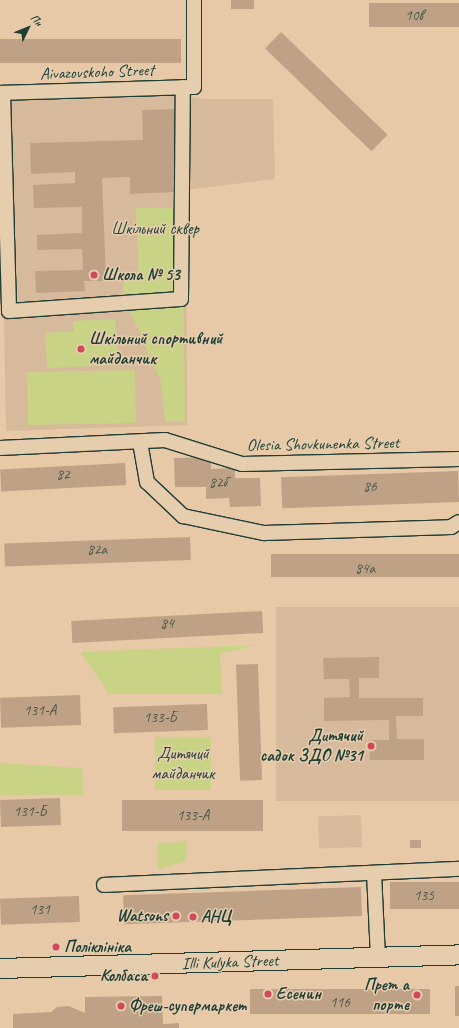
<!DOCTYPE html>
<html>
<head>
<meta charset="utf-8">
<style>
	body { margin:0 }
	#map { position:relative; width:459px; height:1028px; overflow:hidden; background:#e7c9a8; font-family:Caveat,sans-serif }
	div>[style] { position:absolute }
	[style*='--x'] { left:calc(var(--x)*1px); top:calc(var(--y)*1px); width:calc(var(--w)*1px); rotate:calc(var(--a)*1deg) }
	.built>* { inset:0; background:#d7ba9c; transform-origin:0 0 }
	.green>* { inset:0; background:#c8d386; transform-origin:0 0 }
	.building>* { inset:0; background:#bfa285; transform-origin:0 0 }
	.roads { filter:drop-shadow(1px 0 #1f3d34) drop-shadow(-1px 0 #1f3d34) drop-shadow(0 1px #1f3d34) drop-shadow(0 -1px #1f3d34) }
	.street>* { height:14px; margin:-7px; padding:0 7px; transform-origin:7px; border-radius:7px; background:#e5cdad }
	.secondary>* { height:19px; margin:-9.5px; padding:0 9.5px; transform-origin:9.5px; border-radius:9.5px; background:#e5cdad }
	.dots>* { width:11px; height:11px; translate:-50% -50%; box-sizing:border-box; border:2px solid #e5cdad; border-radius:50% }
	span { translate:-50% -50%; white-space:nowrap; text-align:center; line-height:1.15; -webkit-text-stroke:3px #e5cdad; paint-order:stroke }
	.number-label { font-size:15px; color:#475648 }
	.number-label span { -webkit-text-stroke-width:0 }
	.street-label { font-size:17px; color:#1f3d34 }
	.park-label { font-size:17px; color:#274438 }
	.poi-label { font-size:17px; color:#1f3d34; font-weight:700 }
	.left { translate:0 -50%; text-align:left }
	.right { translate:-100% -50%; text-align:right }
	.north { position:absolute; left:8px; top:8px; width:40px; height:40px; -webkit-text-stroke:3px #e5cdad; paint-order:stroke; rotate:47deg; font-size:11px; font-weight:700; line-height:16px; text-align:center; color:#1f3d34 }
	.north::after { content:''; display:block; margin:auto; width:14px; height:18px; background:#1f3d34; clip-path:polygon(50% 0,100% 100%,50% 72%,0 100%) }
</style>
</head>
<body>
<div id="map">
	<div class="built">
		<i style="clip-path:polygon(180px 95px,204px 99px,273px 99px,275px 179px,186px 190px,187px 425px,6px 431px,0 100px)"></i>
		<i style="left:459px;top:607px;width:194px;height:183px;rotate:90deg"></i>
		<i style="left:361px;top:815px;width:32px;height:43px;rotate:88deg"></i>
	</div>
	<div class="green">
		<i style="clip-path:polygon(136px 208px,173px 208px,174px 293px,122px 300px,124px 282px,139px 278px)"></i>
		<i style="clip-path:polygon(184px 303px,185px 421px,165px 422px,161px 382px,129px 309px)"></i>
		<i style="clip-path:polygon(115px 319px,118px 365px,47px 368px,45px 333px,74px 331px,73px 321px)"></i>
		<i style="left:135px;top:370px;width:53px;height:108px;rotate:89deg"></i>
		<i style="clip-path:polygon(256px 645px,220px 654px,222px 694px,109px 694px,80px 652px)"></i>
		<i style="left:155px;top:737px;width:56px;height:53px"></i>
		<i style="clip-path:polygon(0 763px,82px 768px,83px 795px,0 795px)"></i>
		<i style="clip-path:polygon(187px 842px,186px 861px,158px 869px,157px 843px)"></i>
	</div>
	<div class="building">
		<i style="left:231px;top:0;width:23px;height:9px"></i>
		<i style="left:459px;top:3px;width:24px;height:90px;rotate:90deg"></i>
		<i style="left:281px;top:32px;width:148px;height:23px;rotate:44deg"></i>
		<i style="left:181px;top:39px;width:24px;height:181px;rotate:90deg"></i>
		<i style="clip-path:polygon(175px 109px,178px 192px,130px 194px,130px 177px,102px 178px,106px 281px,84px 281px,85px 291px,36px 293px,35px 271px,83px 270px,82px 249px,37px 250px,37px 235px,82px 233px,82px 207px,34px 208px,33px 185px,75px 183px,75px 172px,31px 174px,30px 143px,143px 140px,142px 110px)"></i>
		<i style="clip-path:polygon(211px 457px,211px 469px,235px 468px,235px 478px,260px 478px,261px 506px,230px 507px,229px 498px,206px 499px,206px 487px,175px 487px,174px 458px)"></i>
		<i style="left:125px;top:463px;width:22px;height:125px;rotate:87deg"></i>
		<i style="left:458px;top:471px;width:31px;height:177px;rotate:88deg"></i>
		<i style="left:190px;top:537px;width:23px;height:186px;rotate:88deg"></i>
		<i style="left:459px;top:554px;width:23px;height:188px;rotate:90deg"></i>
		<i style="left:262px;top:611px;width:22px;height:191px;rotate:87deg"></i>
		<i style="clip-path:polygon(379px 657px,379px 678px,359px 678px,359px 698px,423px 698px,423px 716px,396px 716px,397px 739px,424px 739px,424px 760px,370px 760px,369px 740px,389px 740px,389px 720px,324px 721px,324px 698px,350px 697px,349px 679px,324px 679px,323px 658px)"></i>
		<i style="left:258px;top:664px;width:116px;height:22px;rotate:88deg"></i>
		<i style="left:80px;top:695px;width:30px;height:80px;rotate:88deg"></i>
		<i style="left:207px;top:704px;width:26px;height:94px;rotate:88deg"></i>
		<i style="left:60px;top:798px;width:27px;height:60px;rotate:88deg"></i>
		<i style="left:263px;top:800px;width:31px;height:141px;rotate:90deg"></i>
		<i style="left:421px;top:840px;width:8px;height:11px;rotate:90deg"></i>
		<i style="left:459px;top:882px;width:27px;height:69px;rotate:90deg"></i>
		<i style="left:361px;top:887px;width:29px;height:238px;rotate:88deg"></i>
		<i style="left:79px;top:896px;width:26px;height:79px;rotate:88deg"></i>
		<i style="left:459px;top:986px;width:30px;height:4px;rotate:90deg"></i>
		<i style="left:430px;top:989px;width:25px;height:180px;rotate:90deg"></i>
		<i style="clip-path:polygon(162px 996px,163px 1024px,179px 1023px,179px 1028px,13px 1028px,13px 1014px,51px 1012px,57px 1007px,69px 1006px,85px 1013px,85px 997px)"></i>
	</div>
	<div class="roads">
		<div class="street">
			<i style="--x:0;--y:93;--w:194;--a:-1.8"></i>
			<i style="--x:194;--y:87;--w:87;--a:-90"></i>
			<i style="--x:3;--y:93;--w:218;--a:88.4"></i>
			<i style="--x:9;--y:311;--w:172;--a:-4"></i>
			<i style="--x:181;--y:299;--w:212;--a:-89.5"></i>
			<i style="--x:140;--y:442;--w:41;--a:80.1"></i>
			<i style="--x:147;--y:482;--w:50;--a:43.4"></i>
			<i style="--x:183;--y:516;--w:83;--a:11.9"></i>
			<i style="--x:264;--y:533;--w:187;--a:-1.8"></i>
			<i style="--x:451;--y:527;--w:9;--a:-32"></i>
			<i style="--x:0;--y:448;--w:165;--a:-2.8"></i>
			<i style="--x:165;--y:440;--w:81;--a:17.3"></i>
			<i style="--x:242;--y:464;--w:217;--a:-1.3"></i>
			<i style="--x:374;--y:873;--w:84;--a:87.3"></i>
			<i style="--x:104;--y:885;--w:355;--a:-2.6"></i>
		</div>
		<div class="secondary">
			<i style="--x:0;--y:968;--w:459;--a:-1.7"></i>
		</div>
	</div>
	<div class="dots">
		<i style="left:94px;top:275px;background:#d1495b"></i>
		<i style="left:81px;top:349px;background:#d1495b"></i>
		<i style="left:371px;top:746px;background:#d1495b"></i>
		<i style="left:176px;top:916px;background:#d1495b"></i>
		<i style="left:193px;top:917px;background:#d1495b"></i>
		<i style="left:56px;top:947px;background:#d1495b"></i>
		<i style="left:155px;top:976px;background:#d1495b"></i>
		<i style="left:268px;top:994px;background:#d1495b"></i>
		<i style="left:417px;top:995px;background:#d1495b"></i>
		<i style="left:121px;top:1006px;background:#d1495b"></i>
	</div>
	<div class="number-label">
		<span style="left:414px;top:16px">10в</span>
		<span style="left:63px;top:475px">82</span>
		<span style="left:218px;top:483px">82б</span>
		<span style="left:370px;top:487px">86</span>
		<span style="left:97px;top:550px">82а</span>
		<span style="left:365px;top:569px">84а</span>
		<span style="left:167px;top:624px">84</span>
		<span style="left:40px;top:711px">131-А</span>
		<span style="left:160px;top:718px">133-Б</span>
		<span style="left:30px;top:812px">131-Б</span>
		<span style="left:193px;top:816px">133-А</span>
		<span style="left:424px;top:896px">135</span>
		<span style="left:40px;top:910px">131</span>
		<span style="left:340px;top:1003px">116</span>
	</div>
	<div class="street-label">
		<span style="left:97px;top:72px;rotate:-2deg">Aivazovskoho Street</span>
		<span style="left:323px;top:444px;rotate:-1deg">Olesia Shovkunenka Street</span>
		<span style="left:230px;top:962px;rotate:-2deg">Illi Kulyka Street</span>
	</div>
	<div class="park-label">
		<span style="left:155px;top:229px">Шкільний сквер</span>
		<span style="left:183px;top:764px">Дитячий<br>майданчик</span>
	</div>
	<div class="poi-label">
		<span class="left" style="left:102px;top:275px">Школа № 53</span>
		<span class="left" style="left:89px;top:349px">Шкільний спортивний<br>майданчик</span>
		<span class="right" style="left:363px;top:746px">Дитячий<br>садок ЗДО №31</span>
		<span class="right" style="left:168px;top:916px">Watsons</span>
		<span class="left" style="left:201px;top:917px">АНЦ</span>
		<span class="left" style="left:64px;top:947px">Поліклініка</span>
		<span class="right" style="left:147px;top:976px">Колбаса</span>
		<span class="right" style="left:409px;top:995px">Прет а<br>порте</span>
		<span class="left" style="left:276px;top:994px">Есенин</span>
		<span class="left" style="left:129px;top:1006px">Фреш-супермаркет</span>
	</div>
	<div class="north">Пн</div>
</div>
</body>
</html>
